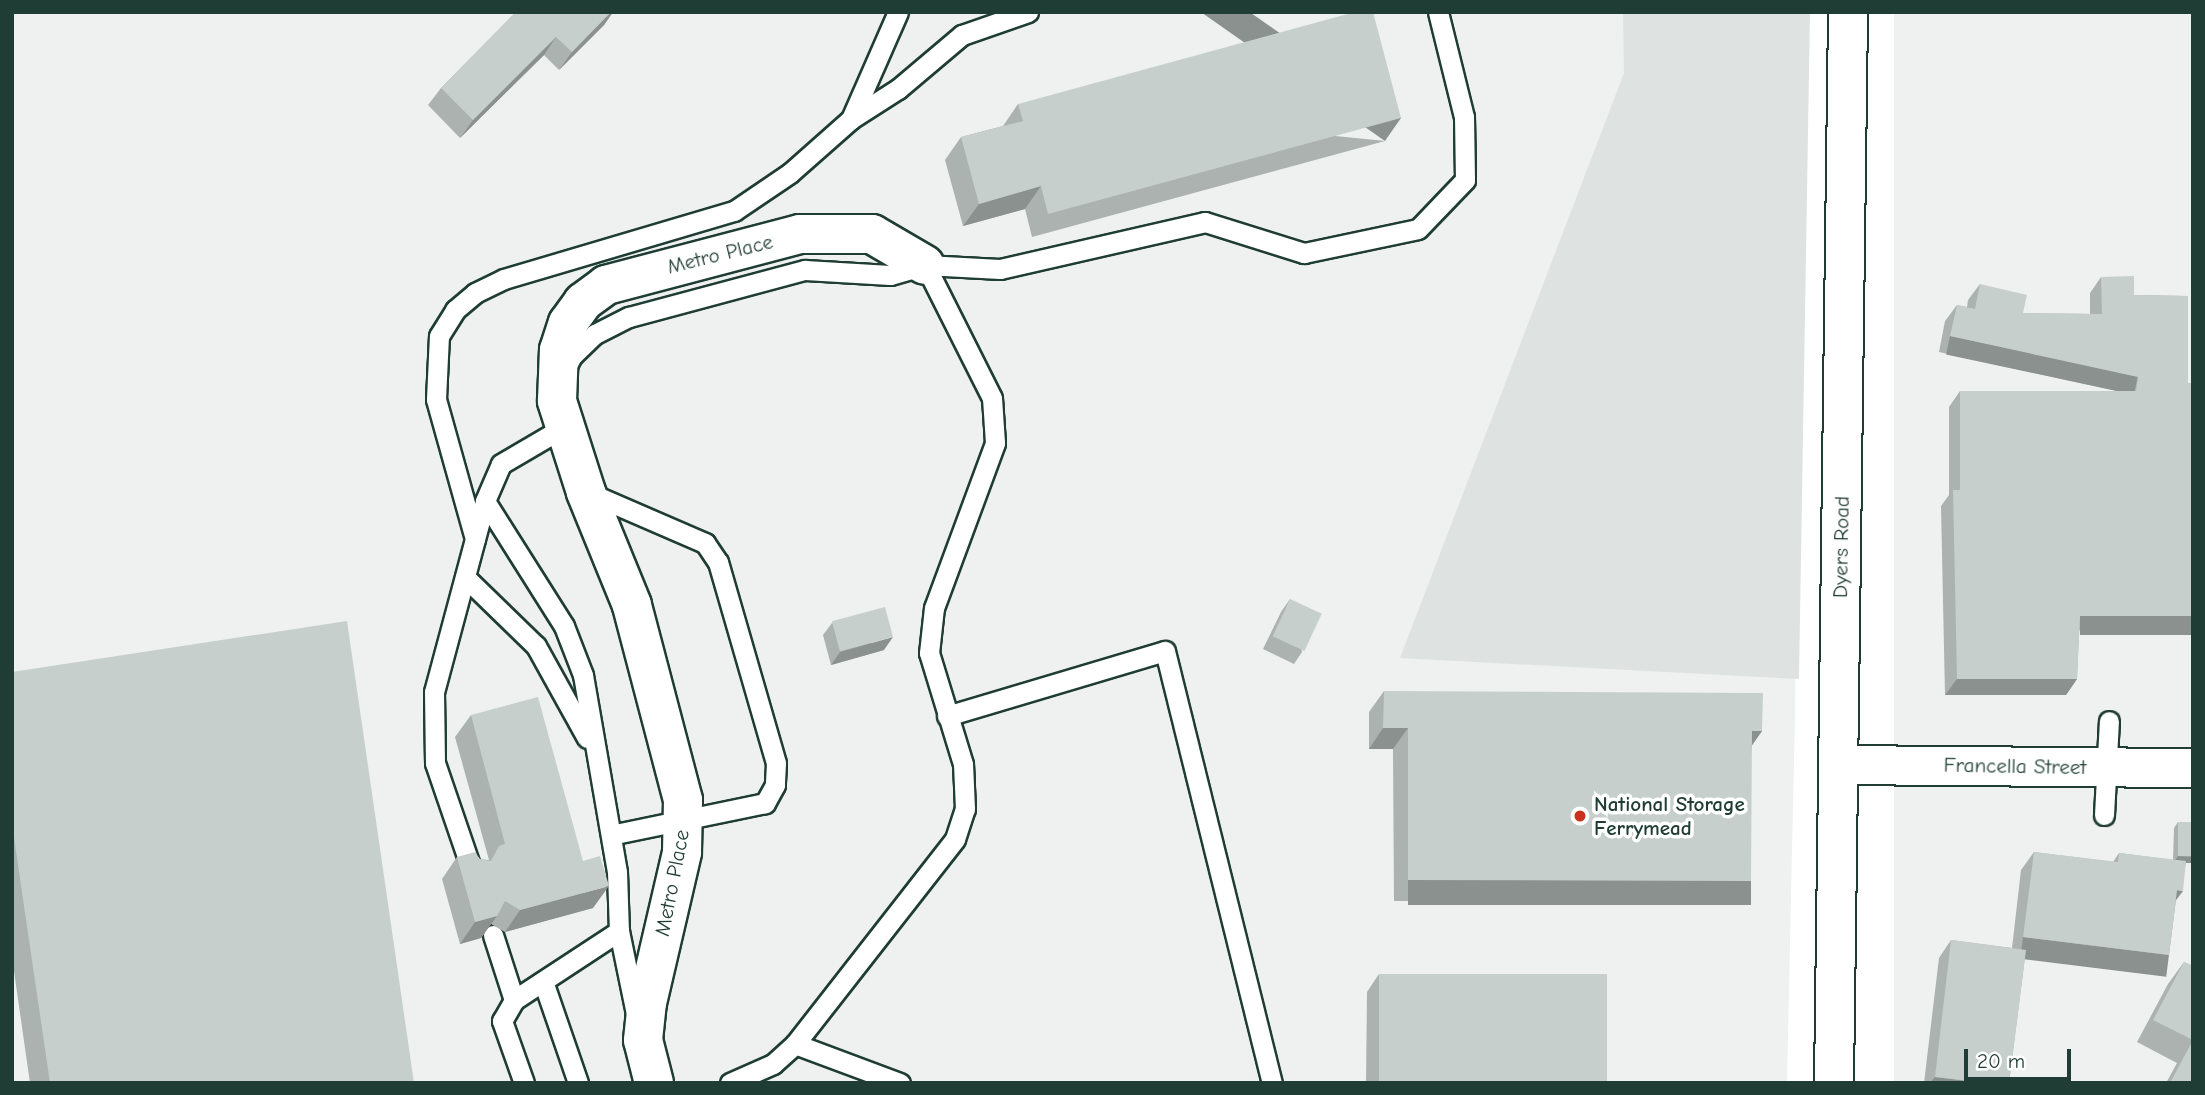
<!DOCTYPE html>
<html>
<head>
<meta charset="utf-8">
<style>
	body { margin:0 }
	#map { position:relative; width:2205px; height:1095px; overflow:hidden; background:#fff; font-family:"Comic Neue",sans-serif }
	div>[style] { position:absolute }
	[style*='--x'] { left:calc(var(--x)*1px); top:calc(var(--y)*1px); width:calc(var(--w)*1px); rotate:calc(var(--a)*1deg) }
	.built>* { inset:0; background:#eef1f0; transform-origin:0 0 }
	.green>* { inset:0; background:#dee3e2 }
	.roads { filter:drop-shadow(2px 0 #1f3d34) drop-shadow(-2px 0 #1f3d34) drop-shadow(0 2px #1f3d34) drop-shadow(0 -2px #1f3d34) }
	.lane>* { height:19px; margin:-9.5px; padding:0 9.5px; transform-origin:9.5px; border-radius:9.5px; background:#fff }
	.street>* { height:38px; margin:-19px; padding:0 19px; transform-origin:19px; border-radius:19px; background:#fff }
	.highway>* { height:38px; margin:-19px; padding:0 19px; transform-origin:19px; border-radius:19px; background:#fff }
	.wall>* { inset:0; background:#abb2af }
	.shaded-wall>* { inset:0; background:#8b918f; transform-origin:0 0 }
	.building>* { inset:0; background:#c7cfcc; transform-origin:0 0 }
	.dots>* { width:19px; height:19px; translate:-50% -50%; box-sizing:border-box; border:4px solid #fff; border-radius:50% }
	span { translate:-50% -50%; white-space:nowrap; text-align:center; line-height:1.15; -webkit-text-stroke:7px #fff; paint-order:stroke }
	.street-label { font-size:21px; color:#1f3d34 }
	.poi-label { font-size:21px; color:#1f3d34; font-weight:700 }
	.left { translate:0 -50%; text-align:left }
	.frame { position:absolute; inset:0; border:14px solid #1f3d34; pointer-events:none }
	.scale { position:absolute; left:1964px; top:1049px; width:107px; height:32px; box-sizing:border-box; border:4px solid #1f3d34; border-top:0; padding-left:9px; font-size:21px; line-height:24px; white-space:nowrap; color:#1f3d34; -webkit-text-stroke:5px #fff; paint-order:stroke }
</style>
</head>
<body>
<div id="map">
	<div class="built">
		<i style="clip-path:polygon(12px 12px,1798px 12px,1795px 713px,1787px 1083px,12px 1083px)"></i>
		<i style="left:1894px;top:12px;width:299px;height:1071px"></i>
	</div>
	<div class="green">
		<i style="clip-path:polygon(1623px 12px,1810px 12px,1799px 679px,1400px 658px,1624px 73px)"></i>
	</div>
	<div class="roads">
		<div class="lane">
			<i style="--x:851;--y:119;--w:117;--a:-66.3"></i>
			<i style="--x:565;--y:369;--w:15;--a:-62"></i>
			<i style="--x:572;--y:356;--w:32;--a:-44"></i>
			<i style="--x:595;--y:334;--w:38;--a:-27"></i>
			<i style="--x:629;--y:317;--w:182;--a:-15"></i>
			<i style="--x:805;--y:270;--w:85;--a:3.4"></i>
			<i style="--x:890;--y:275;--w:36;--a:-16"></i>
			<i style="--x:925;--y:265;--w:75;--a:3.1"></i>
			<i style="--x:1000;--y:269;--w:210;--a:-12.9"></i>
			<i style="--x:1205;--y:222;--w:104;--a:17.4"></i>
			<i style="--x:1304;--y:253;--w:116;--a:-11.9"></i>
			<i style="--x:1418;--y:229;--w:68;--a:-46.2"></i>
			<i style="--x:1465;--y:180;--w:63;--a:-90.9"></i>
			<i style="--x:1464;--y:117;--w:108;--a:-103.9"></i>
			<i style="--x:587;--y:492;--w:129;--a:23.4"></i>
			<i style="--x:705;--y:543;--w:23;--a:56"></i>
			<i style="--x:718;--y:562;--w:209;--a:73.9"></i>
			<i style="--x:776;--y:763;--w:22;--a:93"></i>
			<i style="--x:775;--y:785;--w:21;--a:119"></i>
			<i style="--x:765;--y:803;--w:157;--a:168.3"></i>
			<i style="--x:485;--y:501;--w:148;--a:57.7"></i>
			<i style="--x:564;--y:626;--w:53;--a:68.8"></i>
			<i style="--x:583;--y:675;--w:200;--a:80.2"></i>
			<i style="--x:617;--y:872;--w:59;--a:88.1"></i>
			<i style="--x:619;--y:931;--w:85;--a:78.4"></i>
			<i style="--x:475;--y:539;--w:145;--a:-105.6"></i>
			<i style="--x:436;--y:399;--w:63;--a:-87.3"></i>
			<i style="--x:439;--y:336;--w:31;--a:-58"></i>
			<i style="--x:455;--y:310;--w:26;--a:-40"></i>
			<i style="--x:475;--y:293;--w:32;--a:-26"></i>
			<i style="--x:504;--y:279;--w:240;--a:-16.5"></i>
			<i style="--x:734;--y:211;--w:68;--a:-34.2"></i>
			<i style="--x:790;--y:173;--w:81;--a:-41.5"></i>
			<i style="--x:851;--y:119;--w:56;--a:-32.6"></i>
			<i style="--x:898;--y:89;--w:84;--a:-40.2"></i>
			<i style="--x:962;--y:35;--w:70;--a:-19.2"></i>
			<i style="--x:465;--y:577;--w:99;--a:44.2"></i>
			<i style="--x:536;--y:646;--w:105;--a:61"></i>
			<i style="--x:947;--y:716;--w:227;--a:-16.6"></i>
			<i style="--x:1165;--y:651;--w:445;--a:76.1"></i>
			<i style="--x:2104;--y:815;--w:94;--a:-87"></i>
			<i style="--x:472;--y:871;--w:114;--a:-108.9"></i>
			<i style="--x:435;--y:763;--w:71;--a:-90.8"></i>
			<i style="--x:434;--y:692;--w:198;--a:-75"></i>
			<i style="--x:485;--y:501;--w:40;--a:-66.6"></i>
			<i style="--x:501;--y:464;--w:73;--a:-30.4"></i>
			<i style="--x:493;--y:935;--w:68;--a:72.1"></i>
			<i style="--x:544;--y:984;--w:105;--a:71"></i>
			<i style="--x:795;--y:1044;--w:112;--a:20.4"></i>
			<i style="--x:524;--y:1083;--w:66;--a:-109.5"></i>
			<i style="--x:502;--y:1021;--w:24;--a:-60"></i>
			<i style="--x:514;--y:1000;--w:126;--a:-33.3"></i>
			<i style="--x:730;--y:1083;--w:47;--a:-23.8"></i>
			<i style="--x:773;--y:1064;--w:30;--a:-42"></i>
			<i style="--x:795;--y:1044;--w:260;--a:-52"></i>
			<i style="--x:955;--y:839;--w:32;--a:-72"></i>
			<i style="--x:965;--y:809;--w:45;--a:-92.5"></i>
			<i style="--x:963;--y:764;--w:116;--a:-107"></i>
			<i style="--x:929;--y:653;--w:45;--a:-83.7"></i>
			<i style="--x:934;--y:608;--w:176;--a:-69.7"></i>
			<i style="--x:995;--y:443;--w:45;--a:-93.8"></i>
			<i style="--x:992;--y:398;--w:149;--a:-116.7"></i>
		</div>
		<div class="street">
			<i style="--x:1838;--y:765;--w:355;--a:0.5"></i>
			<i style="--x:654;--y:1083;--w:44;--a:-104.3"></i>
			<i style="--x:643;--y:1040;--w:37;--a:-84"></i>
			<i style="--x:647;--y:1003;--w:155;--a:-76.9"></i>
			<i style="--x:682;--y:852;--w:52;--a:-88.9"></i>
			<i style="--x:683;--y:800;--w:202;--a:-104.7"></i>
			<i style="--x:632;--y:605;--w:122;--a:-112.2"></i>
			<i style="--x:586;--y:492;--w:96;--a:-107.7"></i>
			<i style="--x:557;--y:401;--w:51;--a:-87.8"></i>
			<i style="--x:559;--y:350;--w:28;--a:-72"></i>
			<i style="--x:568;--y:323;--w:26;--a:-54"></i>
			<i style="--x:583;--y:302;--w:29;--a:-36"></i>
			<i style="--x:606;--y:285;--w:201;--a:-14.7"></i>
			<i style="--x:800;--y:234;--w:72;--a:0"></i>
			<i style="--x:872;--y:234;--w:61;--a:30.3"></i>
		</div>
		<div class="highway">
			<i style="--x:1834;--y:1083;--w:1071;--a:-89.25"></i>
		</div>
	</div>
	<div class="wall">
		<i style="clip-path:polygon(516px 12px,613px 12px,604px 25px,559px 70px,544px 55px,460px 138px,428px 105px,441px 88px)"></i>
		<i style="clip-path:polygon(1018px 104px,1385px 141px,1032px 237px,1025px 209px,963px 226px,945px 160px,961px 137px,1003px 126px)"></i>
		<i style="clip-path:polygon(2101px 277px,2134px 295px,2188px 296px,2079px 632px,2077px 679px,2066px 695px,1945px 695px,1941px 506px,1949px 495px,1949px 407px,1960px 391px,2116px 391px,1939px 352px,1945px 321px,1957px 305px,1967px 307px,1968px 300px,1980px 284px,2023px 313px,2090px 314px,2090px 293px)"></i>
		<i style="clip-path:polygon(1290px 599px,1302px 652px,1294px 664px,1263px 649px,1281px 612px)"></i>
		<i style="clip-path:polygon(832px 623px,884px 650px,831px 665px,823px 635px)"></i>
		<i style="clip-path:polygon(12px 672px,414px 1083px,30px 1083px,12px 957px)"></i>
		<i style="clip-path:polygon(1384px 691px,1762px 731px,1752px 745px,1737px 901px,1394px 901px,1393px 749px,1369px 749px,1369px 712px)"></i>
		<i style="clip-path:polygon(471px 715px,593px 908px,505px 932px,491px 924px,481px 938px,460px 944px,442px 879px,457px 857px,489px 860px,455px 737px)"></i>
		<i style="clip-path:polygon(2178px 822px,2193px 822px,2193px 863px,2186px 863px,2176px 900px,2169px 955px,2157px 973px,2025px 957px,2009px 1083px,1924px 1083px,1939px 958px,1951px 940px,2012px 948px,2021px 870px,2034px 852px,2113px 862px,2119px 853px,2173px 860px,2174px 828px)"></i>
		<i style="clip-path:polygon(2184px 962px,2193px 966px,2193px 1083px,2166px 1083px,2177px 1063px,2137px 1042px,2168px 984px)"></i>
		<i style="clip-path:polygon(1379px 974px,1605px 1083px,1366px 1083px,1367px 992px)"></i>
	</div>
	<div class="shaded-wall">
		<i style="clip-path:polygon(611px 12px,613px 12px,604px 25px,559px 70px,572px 52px)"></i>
		<i style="clip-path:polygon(556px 37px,544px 55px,460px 138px,473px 120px)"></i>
		<i style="left:1401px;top:118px;width:28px;height:366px;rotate:125deg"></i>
		<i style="clip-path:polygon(1041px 186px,1025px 209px,963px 226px,979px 204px)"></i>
		<i style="left:1950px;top:336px;width:192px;height:19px;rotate:12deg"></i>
		<i style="left:2080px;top:616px;width:113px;height:19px"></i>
		<i style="clip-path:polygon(893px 637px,884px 650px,831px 665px,840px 652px)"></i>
		<i style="clip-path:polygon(1957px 679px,2077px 679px,2066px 695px,1945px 695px)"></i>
		<i style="clip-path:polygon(1383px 728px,1408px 728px,1393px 749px,1369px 749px)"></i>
		<i style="clip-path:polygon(1752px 731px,1762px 731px,1748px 751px)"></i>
		<i style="clip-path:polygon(2178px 856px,2193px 857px,2193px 863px,2173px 863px)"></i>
		<i style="left:1408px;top:880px;width:343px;height:25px"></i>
		<i style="clip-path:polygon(609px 886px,593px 908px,505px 932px,520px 910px)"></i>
		<i style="clip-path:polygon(2177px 890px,2183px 891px,2170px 908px)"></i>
		<i style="clip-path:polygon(497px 916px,481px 938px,460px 944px,475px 922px)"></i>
		<i style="left:2023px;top:937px;width:147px;height:22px;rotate:7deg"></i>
		<i style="clip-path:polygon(1935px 1077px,1986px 1083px,1930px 1083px)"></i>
	</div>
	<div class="building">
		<i style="clip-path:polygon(516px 12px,611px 12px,572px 52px,556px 37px,473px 120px,441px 88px)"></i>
		<i style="clip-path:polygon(1355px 12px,1373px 12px,1401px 118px,1048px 214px,1041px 186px,979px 204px,961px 137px,1023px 121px,1018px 104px)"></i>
		<i style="clip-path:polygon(2134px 276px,2134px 295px,2188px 296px,2188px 383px,2193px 383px,2193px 616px,2080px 616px,2077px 679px,1957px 679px,1953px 490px,1960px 490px,1960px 391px,2136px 391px,2138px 377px,1950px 336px,1957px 305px,1975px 309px,1980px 284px,2027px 295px,2023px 313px,2102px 314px,2101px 277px)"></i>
		<i style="left:1290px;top:599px;width:35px;height:41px;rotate:25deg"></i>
		<i style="left:885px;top:607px;width:31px;height:55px;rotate:75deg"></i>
		<i style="clip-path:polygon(347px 621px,414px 1083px,50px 1083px,12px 824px,12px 672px)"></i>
		<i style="clip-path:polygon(1384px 691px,1763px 693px,1762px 731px,1752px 731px,1751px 881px,1408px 880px,1408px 728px,1383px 728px)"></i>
		<i style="clip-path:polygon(538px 697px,583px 861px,600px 856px,609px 886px,520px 910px,505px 901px,497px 916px,475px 922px,457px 857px,475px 852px,480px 859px,491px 861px,499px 846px,505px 844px,471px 715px)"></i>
		<i style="left:2178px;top:822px;width:15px;height:34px"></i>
		<i style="clip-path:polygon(2034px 852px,2118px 862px,2119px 853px,2186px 861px,2183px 891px,2177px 890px,2169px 955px,2023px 937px)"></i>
		<i style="clip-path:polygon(1951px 940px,2026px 950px,2009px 1083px,1986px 1083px,1935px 1077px)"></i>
		<i style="clip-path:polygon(2184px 962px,2193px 966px,2193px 1083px,2170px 1083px,2193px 1040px,2153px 1020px)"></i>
		<i style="left:1379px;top:974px;width:228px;height:109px"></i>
	</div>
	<div class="dots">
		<i style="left:1580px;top:816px;background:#c8321e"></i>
	</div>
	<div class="street-label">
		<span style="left:720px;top:254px;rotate:-14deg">Metro Place</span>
		<span style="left:1841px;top:547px;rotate:-89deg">Dyers Road</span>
		<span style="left:2015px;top:766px;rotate:1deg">Francella Street</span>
		<span style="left:672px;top:883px;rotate:-79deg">Metro Place</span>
	</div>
	<div class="poi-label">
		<span class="left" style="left:1594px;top:816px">National Storage<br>Ferrymead</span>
	</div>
	<div class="frame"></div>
	<div class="scale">20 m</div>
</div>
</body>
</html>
